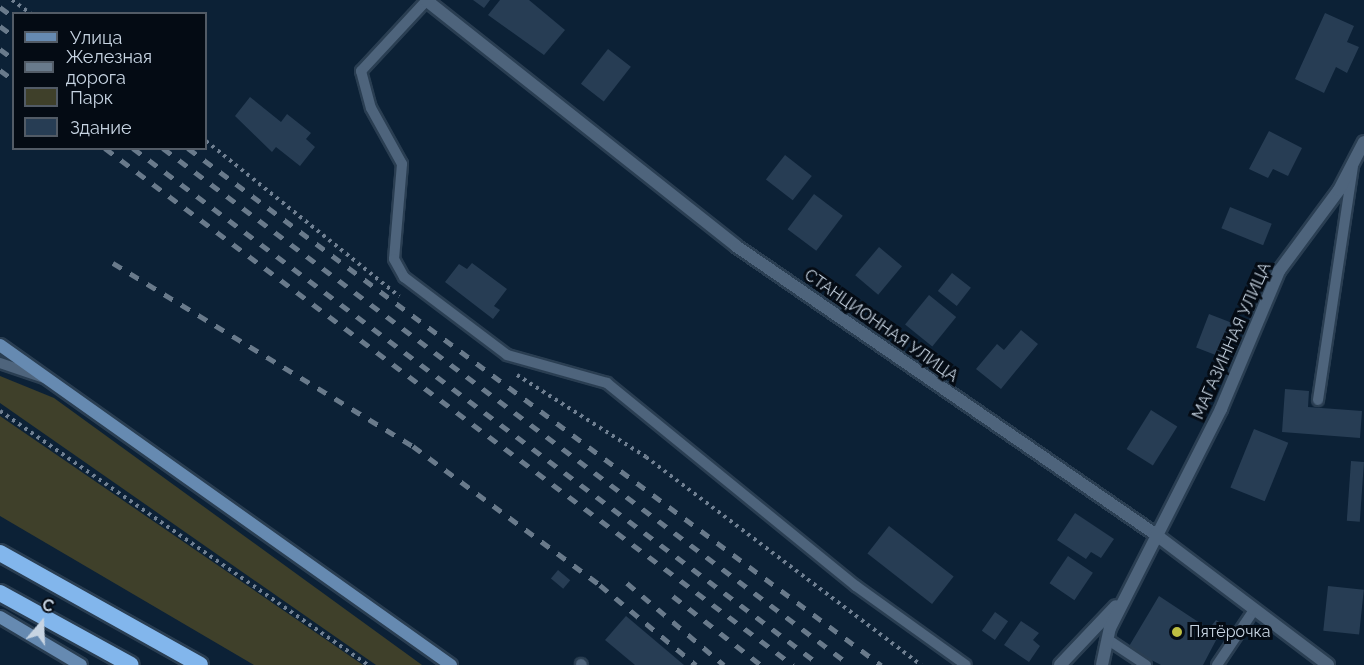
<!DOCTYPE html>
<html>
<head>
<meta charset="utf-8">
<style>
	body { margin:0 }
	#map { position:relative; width:1364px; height:665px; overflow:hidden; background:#0c2136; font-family:Raleway,sans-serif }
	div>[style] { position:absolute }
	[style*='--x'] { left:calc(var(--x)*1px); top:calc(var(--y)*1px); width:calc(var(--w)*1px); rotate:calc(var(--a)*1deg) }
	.green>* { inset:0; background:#3f402a }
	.building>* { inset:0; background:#273d54; transform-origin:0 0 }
	.path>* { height:4px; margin-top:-2px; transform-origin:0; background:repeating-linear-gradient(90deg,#708092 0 3px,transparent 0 7.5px) }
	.roads { filter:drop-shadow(2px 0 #2a3e52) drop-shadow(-2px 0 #2a3e52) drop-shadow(0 2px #2a3e52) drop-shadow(0 -2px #2a3e52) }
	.service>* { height:10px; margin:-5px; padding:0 5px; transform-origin:5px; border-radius:5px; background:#4e647c }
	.minor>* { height:12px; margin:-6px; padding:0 6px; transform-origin:6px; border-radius:6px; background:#4e647c }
	.secondary>* { height:12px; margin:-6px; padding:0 6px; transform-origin:6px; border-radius:6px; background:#668ab1 }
	.trunk>* { height:16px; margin:-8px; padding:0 8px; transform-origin:8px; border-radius:8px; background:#82b6ec }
	.rail>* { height:4.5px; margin-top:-2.25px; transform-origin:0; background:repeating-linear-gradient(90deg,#697a8b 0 10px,transparent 0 20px) }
	.dots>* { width:16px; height:16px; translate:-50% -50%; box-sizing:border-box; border:3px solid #040b14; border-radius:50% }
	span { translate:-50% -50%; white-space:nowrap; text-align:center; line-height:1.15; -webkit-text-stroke:6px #040b14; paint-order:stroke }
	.street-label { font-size:16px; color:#c7d4e2 }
	.poi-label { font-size:16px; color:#c7d4e2 }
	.left { translate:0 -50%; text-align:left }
	.legend { position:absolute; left:12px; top:12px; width:195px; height:138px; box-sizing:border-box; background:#040b14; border:2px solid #525b66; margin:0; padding:8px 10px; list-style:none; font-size:18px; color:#c7d4e2 }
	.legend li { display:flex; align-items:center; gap:12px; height:30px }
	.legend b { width:30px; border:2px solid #525b66 }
	.north { position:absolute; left:12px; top:593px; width:60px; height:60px; -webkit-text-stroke:4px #040b14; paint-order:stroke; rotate:19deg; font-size:16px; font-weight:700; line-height:24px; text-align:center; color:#c7d4e2 }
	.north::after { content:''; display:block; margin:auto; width:21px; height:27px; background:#c7d4e2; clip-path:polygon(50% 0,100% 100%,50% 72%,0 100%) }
</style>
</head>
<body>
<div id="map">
	<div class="green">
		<i style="clip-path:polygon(0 376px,54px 398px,422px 665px,376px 665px,0 403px)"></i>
		<i style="clip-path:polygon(0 416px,363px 665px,254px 665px,0 516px)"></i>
	</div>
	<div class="building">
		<i style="clip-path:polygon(473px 0,490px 0,484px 8px)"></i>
		<i style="clip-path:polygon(500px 0,529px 0,565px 30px,544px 55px,488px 15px)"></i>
		<i style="clip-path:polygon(1325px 13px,1354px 26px,1347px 42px,1359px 47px,1347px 73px,1336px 67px,1324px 93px,1295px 79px)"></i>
		<i style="left:608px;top:49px;width:29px;height:44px;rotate:38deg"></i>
		<i style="clip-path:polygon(250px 97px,281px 122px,287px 114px,311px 133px,306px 139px,315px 147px,300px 166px,276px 147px,272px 152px,235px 116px)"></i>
		<i style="clip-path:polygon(1269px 131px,1302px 148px,1288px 176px,1273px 169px,1268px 178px,1249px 169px)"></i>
		<i style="left:785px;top:155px;width:34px;height:31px;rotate:38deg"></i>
		<i style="left:814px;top:194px;width:36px;height:44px;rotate:37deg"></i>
		<i style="left:1230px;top:207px;width:45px;height:23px;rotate:22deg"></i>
		<i style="left:879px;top:247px;width:30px;height:37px;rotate:40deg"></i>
		<i style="clip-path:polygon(472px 263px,507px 289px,494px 306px,500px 310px,493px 319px,445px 282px,459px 264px,467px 269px)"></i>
		<i style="left:952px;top:273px;width:24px;height:23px;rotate:38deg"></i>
		<i style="left:929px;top:295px;width:35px;height:38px;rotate:39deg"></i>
		<i style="left:1209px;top:314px;width:25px;height:36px;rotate:21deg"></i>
		<i style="clip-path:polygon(1021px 330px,1038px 344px,1001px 389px,976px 369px,997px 344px,1004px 350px)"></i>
		<i style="clip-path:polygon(1285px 389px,1309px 391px,1308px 407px,1362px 411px,1360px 438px,1282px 432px)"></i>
		<i style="left:1151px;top:410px;width:31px;height:46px;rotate:32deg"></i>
		<i style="left:1254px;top:429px;width:37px;height:63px;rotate:22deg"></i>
		<i style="left:1351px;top:461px;width:13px;height:60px;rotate:4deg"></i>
		<i style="clip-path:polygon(1075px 513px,1114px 539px,1101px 558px,1091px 552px,1086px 559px,1057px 540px)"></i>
		<i style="left:889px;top:526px;width:82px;height:35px;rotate:38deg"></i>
		<i style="left:1068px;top:556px;width:30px;height:33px;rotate:34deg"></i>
		<i style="left:558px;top:570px;width:16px;height:11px;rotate:40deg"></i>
		<i style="left:1328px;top:586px;width:36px;height:45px;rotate:6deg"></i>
		<i style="clip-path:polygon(1159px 596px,1209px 629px,1216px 620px,1224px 625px,1203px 665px,1161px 665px,1128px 648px)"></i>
		<i style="left:995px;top:612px;width:16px;height:23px;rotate:35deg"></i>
		<i style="clip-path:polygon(626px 616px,684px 665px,635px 665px,605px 640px)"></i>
		<i style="clip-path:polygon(1021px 621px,1039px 633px,1033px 640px,1040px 646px,1029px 662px,1004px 645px)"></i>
	</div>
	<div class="path">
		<i style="--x:12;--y:0;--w:24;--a:36"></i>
		<i style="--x:206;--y:141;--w:248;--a:38.8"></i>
		<i style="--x:517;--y:375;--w:153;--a:32.4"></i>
		<i style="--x:646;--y:457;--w:345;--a:37.1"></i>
		<i style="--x:0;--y:411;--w:447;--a:34.6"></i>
	</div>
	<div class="roads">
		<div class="service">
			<i style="--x:427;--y:0;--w:97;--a:132.9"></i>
			<i style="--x:361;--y:71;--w:38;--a:75"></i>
			<i style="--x:371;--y:108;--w:64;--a:61"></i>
			<i style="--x:402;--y:164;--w:95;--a:94.8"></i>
			<i style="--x:394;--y:259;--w:21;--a:61"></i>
			<i style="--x:404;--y:277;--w:129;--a:37.1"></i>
			<i style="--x:507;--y:355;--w:104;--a:15.6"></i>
			<i style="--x:607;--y:383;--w:321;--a:39.2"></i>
			<i style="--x:856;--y:586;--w:135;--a:35.7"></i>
			<i style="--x:0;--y:363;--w:53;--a:18.8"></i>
			<i style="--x:1318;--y:400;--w:236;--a:-81.5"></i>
			<i style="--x:1107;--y:639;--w:47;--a:33.7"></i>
			<i style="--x:581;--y:664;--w:1;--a:45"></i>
			<i style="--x:1217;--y:665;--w:66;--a:-56.1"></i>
		</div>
		<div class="minor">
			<i style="--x:426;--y:0;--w:396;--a:38.4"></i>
			<i style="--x:736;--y:246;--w:508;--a:34.5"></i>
			<i style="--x:1155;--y:534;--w:217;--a:37.1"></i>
			<i style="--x:1060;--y:665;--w:81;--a:-46.5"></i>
			<i style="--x:1102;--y:665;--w:38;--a:-78"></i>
			<i style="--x:1110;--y:628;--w:246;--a:-63.1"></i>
			<i style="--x:1221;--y:409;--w:150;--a:-67.2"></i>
			<i style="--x:1279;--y:271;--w:101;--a:-53.5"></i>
			<i style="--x:1339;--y:190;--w:54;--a:-62.5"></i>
		</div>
		<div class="secondary">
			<i style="--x:0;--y:345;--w:553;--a:35.36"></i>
			<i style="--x:0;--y:617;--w:94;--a:30.7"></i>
		</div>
		<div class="trunk">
			<i style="--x:0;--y:553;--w:229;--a:29.2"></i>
			<i style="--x:0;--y:593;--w:149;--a:28.8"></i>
		</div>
	</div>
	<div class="rail">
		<i style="--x:0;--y:7;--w:17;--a:36"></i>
		<i style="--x:0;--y:26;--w:17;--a:36"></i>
		<i style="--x:0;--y:49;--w:17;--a:36"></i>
		<i style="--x:0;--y:70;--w:17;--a:36"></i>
		<i style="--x:105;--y:148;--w:861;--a:36.92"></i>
		<i style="--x:133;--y:148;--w:860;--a:36.96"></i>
		<i style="--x:163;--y:148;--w:860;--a:36.96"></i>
		<i style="--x:188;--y:148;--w:865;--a:36.72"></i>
		<i style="--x:113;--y:263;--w:351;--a:31.4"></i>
		<i style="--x:413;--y:446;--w:233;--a:36.6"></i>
		<i style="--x:600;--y:585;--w:125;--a:39.8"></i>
		<i style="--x:627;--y:583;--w:127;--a:40.2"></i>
		<i style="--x:673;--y:596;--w:112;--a:38.1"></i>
	</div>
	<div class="dots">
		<i style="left:1177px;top:632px;background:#bebf42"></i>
	</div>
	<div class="street-label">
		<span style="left:881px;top:326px;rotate:35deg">СТАНЦИОННАЯ УЛИЦА</span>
		<span style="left:1232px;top:341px;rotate:-66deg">МАГАЗИННАЯ УЛИЦА</span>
	</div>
	<div class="poi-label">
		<span class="left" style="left:1189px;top:632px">Пятёрочка</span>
	</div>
	<ul class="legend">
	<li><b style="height:8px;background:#668ab1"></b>Улица</li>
	<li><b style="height:8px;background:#697a8b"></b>Железная дорога</li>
	<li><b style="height:16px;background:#3f402a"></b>Парк</li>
	<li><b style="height:16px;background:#273d54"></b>Здание</li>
	</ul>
	<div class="north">С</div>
</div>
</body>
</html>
